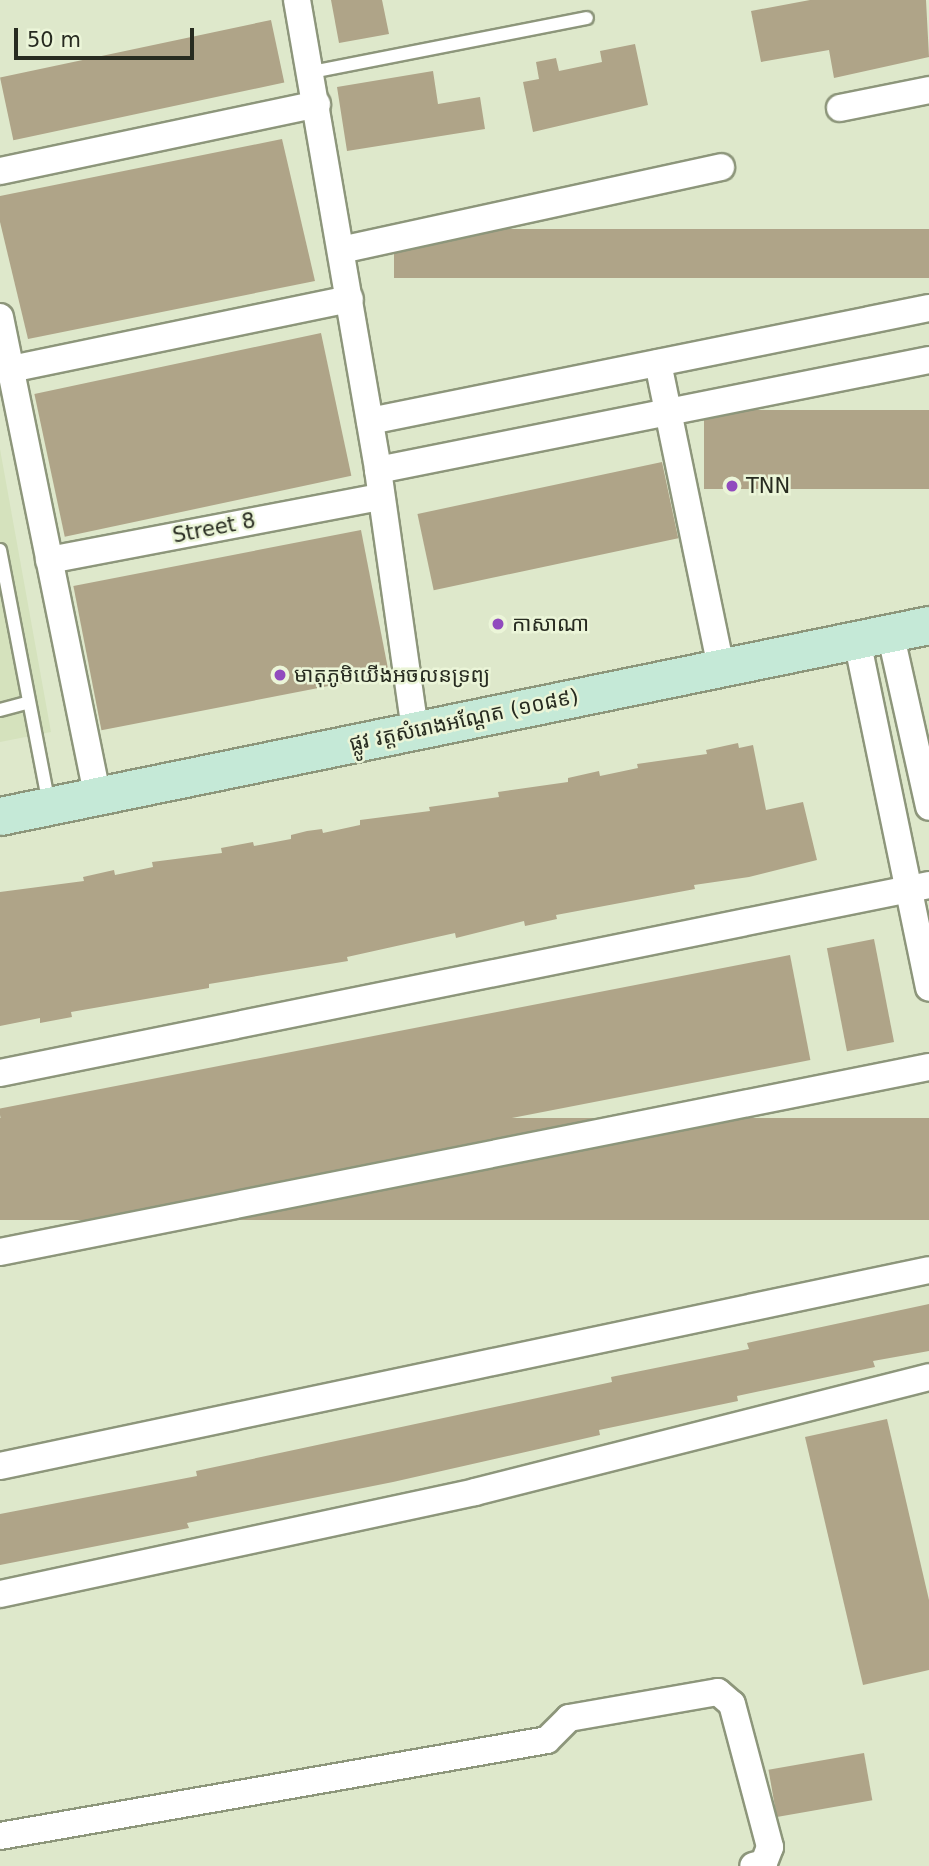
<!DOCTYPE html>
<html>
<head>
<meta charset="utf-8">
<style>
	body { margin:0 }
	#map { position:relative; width:929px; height:1866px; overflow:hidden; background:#dee8cb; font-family:"DejaVu Sans","Noto Sans Khmer",sans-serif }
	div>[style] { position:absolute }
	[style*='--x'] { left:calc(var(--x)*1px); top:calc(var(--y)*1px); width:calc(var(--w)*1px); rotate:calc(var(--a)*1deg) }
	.built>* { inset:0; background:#d5e2bd }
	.building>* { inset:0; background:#afa488; transform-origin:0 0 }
	.roads { filter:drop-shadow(2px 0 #8d967b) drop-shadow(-2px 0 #8d967b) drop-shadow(0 2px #8d967b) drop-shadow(0 -2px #8d967b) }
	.service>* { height:12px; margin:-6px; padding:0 6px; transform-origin:6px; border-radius:6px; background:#fff }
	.minor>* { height:26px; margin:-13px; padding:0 13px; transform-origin:13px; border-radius:13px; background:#fff }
	.secondary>* { height:37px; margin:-18.5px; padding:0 18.5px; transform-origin:18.5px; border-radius:18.5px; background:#c5e9d7 }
	.dots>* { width:19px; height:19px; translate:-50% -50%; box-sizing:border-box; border:4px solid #ebf5d8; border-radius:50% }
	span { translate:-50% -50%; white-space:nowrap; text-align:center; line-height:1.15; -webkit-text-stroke:5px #ebf5d8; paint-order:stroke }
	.poi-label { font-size:21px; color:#272b20 }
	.left { translate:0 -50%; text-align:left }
	.street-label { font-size:21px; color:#272b20 }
	.scale { position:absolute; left:14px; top:28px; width:180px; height:32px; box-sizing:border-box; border:4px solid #272b20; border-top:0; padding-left:9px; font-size:21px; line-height:24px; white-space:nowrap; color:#272b20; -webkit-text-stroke:5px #ebf5d8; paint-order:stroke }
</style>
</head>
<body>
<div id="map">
	<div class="built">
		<i style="clip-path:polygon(0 449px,51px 732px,0 742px)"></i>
	</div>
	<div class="building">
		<i style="clip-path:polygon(331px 0,382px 0,389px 34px,339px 43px)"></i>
		<i style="clip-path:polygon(810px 0,926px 0,929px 57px,834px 78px,829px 50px,761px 62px,751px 11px)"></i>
		<i style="left:271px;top:20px;width:64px;height:277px;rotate:78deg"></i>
		<i style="clip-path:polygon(635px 44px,648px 105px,533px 132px,523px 82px,539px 79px,536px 62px,556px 58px,559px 71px,602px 62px,600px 51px)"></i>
		<i style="clip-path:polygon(433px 71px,438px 104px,480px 97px,485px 129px,347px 151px,337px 87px)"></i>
		<i style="clip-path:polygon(282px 139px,315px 281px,28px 339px,0 222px,0 196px)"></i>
		<i style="left:929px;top:229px;width:49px;height:535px;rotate:90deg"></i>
		<i style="left:321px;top:333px;width:146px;height:293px;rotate:78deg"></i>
		<i style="left:929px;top:410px;width:79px;height:225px;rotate:90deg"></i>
		<i style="left:662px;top:462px;width:78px;height:250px;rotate:78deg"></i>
		<i style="left:361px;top:530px;width:147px;height:293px;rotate:79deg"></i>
		<i style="clip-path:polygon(738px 743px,739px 748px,753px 745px,766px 810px,803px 802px,817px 860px,749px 877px,694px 885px,695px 889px,556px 915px,557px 919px,525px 926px,524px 921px,456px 938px,455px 933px,347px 957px,348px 961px,209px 984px,209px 988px,71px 1012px,72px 1017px,40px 1023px,40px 1018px,0 1026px,0 892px,84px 881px,83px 877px,114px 870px,115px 875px,153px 867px,152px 862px,222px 853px,221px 848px,253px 842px,254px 846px,291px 839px,291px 835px,307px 831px,322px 829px,323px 833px,360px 825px,360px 820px,430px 811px,429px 807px,499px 797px,498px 792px,568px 782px,568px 778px,599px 771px,600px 776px,638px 768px,637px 764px,707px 754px,706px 750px)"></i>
		<i style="left:874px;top:939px;width:105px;height:48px;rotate:79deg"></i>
		<i style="left:790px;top:955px;width:107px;height:806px;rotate:79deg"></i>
		<i style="left:929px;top:1118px;width:102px;height:948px;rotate:90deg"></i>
		<i style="clip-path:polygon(929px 1304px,929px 1351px,873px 1361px,875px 1367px,737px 1396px,738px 1401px,599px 1430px,600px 1435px,393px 1482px,187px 1523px,189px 1528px,0 1565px,0 1514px,197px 1476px,196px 1471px,612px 1382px,611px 1377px,749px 1349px,747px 1343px)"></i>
		<i style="clip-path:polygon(887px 1419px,929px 1600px,929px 1670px,863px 1685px,805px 1437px)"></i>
		<i style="left:864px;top:1753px;width:48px;height:97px;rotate:80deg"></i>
	</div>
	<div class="roads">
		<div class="service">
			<i style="--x:312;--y:72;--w:280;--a:-11.1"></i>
			<i style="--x:0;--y:550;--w:259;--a:79.1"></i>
			<i style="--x:0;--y:710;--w:30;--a:-15"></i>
		</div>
		<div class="minor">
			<i style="--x:297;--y:0;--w:477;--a:80.2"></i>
			<i style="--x:378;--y:470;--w:262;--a:81.9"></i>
			<i style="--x:840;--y:108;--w:91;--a:-11.4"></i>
			<i style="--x:0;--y:171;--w:324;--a:-11.9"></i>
			<i style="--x:341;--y:250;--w:389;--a:-12.3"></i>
			<i style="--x:0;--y:317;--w:491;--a:78.5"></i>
			<i style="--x:658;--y:363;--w:310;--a:78.3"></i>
			<i style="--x:11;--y:369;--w:346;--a:-11.7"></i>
			<i style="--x:370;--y:421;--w:570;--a:-11.43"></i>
			<i style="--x:378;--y:470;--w:562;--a:-11.29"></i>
			<i style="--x:49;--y:560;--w:337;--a:-10.8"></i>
			<i style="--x:890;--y:632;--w:179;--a:77.4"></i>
			<i style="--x:857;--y:640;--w:355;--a:78.3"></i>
			<i style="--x:0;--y:1073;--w:948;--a:-11.44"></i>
			<i style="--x:0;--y:1252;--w:947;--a:-11.26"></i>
			<i style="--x:0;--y:1466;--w:949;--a:-11.91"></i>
			<i style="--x:0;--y:1594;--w:486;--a:-12.1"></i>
			<i style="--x:475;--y:1492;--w:468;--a:-14.2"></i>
			<i style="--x:0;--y:1836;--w:555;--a:-9.95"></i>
			<i style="--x:547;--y:1740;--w:31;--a:-45"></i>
			<i style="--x:569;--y:1718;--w:151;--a:-9.9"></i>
			<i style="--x:718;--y:1692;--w:18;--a:41"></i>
			<i style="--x:732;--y:1704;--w:148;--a:75.1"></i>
			<i style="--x:770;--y:1847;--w:17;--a:111"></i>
			<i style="--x:764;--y:1863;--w:11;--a:165"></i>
		</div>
		<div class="secondary">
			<i style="--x:0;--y:816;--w:948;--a:-11.62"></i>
		</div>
	</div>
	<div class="dots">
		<i style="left:732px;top:486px;background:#914bbe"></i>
		<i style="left:498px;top:624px;background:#914bbe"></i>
		<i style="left:280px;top:675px;background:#914bbe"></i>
	</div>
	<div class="poi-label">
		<span class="left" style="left:746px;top:486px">TNN</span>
		<span class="left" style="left:512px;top:624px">កាសាណា</span>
		<span class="left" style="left:294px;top:675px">មាតុភូមិយើងអចលនទ្រព្យ</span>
	</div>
	<div class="street-label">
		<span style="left:214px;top:528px;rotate:-11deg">Street 8</span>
		<span style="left:464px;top:720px;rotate:-12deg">ផ្លូវ វត្តសំរោងអណ្ដែត (១០៨៩)</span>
	</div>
	<div class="scale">50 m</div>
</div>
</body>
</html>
